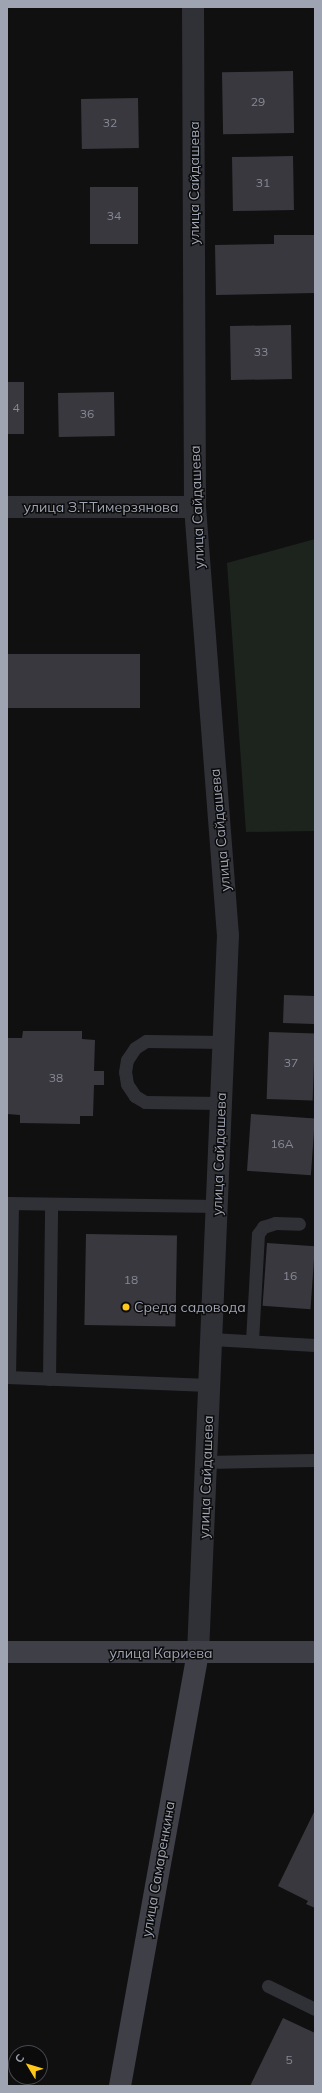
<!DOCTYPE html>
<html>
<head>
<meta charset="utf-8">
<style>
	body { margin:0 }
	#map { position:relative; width:322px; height:2093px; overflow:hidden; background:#101011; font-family:Mulish,sans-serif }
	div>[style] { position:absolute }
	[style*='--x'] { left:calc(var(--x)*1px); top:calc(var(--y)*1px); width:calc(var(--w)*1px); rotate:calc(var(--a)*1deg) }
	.green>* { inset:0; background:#1c241d }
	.building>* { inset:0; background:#39383e; transform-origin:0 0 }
	.lane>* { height:13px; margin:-6.5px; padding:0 6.5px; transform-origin:6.5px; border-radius:6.5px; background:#303136 }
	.street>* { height:22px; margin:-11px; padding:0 11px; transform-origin:11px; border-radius:11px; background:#303136 }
	.secondary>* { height:22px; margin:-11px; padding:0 11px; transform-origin:11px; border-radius:11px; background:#3e3f47 }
	.dots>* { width:11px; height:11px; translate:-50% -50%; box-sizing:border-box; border:2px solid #0b0b0c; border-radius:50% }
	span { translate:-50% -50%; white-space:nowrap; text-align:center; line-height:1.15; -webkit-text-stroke:3px #0b0b0c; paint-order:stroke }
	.number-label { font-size:12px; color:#868996 }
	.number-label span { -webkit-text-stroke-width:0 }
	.street-label { font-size:14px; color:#9fa4b3 }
	.poi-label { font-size:14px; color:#9fa4b3 }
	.left { translate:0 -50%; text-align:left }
	.frame { position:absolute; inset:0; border:8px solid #9fa4b3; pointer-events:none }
	.north { position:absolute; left:8px; top:2045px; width:40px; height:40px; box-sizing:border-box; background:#0b0b0c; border:1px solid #46484f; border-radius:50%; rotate:308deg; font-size:11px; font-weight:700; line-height:16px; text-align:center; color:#9fa4b3 }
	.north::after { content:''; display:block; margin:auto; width:14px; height:18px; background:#ffc71a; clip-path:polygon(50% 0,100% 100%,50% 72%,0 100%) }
</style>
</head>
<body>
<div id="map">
	<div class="green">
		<i style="clip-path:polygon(315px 539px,315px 831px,246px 832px,227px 563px)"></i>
	</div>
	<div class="building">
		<i style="left:293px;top:71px;width:62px;height:71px;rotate:89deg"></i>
		<i style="left:138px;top:98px;width:50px;height:57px;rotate:89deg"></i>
		<i style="left:293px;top:156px;width:54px;height:61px;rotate:89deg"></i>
		<i style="left:90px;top:187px;width:48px;height:57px"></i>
		<i style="clip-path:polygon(274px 235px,315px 235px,315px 293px,216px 295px,215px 245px,274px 244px)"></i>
		<i style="left:291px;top:325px;width:54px;height:61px;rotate:89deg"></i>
		<i style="left:7px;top:382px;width:17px;height:52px"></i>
		<i style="left:114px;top:392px;width:44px;height:56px;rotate:89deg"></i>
		<i style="left:7px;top:654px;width:133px;height:54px"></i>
		<i style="left:284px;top:995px;width:31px;height:28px;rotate:2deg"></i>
		<i style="clip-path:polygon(23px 1031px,82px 1031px,82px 1039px,95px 1040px,94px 1071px,104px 1071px,104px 1085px,94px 1085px,93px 1116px,80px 1116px,80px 1124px,20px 1123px,20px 1115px,7px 1114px,7px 1038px,22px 1038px)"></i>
		<i style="left:269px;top:1032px;width:46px;height:67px;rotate:2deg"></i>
		<i style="left:251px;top:1114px;width:64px;height:57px;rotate:4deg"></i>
		<i style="left:86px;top:1234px;width:91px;height:91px;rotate:1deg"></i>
		<i style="left:267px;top:1243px;width:48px;height:63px;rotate:4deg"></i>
		<i style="clip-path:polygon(315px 1810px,315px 1908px,306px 1904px,308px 1901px,278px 1886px)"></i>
		<i style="clip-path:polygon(283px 2018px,315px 2033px,315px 2086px,250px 2086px)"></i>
	</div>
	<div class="lane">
		<i style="--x:221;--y:1103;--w:76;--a:-179.2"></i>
		<i style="--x:145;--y:1102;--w:12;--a:-149"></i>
		<i style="--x:135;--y:1096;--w:14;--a:-124"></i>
		<i style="--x:127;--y:1084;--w:12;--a:-99"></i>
		<i style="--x:125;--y:1072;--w:12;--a:-81"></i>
		<i style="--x:127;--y:1060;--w:14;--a:-56"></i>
		<i style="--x:135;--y:1048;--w:13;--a:-32"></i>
		<i style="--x:146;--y:1041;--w:78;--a:0.7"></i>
		<i style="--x:7;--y:1203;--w:210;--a:0.8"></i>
		<i style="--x:211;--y:1339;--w:104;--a:3.3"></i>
		<i style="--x:252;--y:1341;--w:107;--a:-86.8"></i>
		<i style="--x:258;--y:1234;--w:9;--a:-54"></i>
		<i style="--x:263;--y:1227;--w:13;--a:-18"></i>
		<i style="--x:275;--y:1223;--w:24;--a:2"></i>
		<i style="--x:7;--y:1377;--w:202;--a:2.3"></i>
		<i style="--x:9;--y:1377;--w:174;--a:-89"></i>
		<i style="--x:49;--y:1379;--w:175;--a:-89.3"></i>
		<i style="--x:206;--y:1462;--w:109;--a:-1.1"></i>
		<i style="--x:268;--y:1986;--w:52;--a:26.1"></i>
	</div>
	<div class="street">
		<i style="--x:193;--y:7;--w:500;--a:89.77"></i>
		<i style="--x:195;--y:507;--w:429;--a:85.6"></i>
		<i style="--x:228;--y:935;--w:719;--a:92.39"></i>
		<i style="--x:7;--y:507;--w:188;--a:0"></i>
	</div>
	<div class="secondary">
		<i style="--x:7;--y:1652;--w:308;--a:0"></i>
		<i style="--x:120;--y:2086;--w:440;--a:-79.8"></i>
	</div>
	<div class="dots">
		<i style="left:126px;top:1307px;background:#ffc71a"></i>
	</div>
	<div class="number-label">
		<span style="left:258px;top:102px">29</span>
		<span style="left:110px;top:123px">32</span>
		<span style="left:263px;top:183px">31</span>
		<span style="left:114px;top:216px">34</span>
		<span style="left:261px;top:352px">33</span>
		<span style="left:16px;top:408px">4</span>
		<span style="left:87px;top:414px">36</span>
		<span style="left:291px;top:1063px">37</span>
		<span style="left:56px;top:1078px">38</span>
		<span style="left:282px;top:1144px">16А</span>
		<span style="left:290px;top:1276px">16</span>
		<span style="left:131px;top:1280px">18</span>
		<span style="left:289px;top:2060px">5</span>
	</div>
	<div class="street-label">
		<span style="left:194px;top:183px;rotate:-90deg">улица Сайдашева</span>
		<span style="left:101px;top:507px">улица З.Т.Тимерзянова</span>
		<span style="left:197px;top:507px;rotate:-92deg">улица Сайдашева</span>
		<span style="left:220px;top:830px;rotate:-95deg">улица Сайдашева</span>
		<span style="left:219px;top:1154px;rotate:-88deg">улица Сайдашева</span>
		<span style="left:206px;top:1477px;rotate:-88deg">улица Сайдашева</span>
		<span style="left:161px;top:1653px">улица Кариева</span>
		<span style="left:158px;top:1869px;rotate:-80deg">улица Самаренкина</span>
	</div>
	<div class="poi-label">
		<span class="left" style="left:134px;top:1307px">Среда садовода</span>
	</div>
	<div class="frame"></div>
	<div class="north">С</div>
</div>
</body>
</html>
